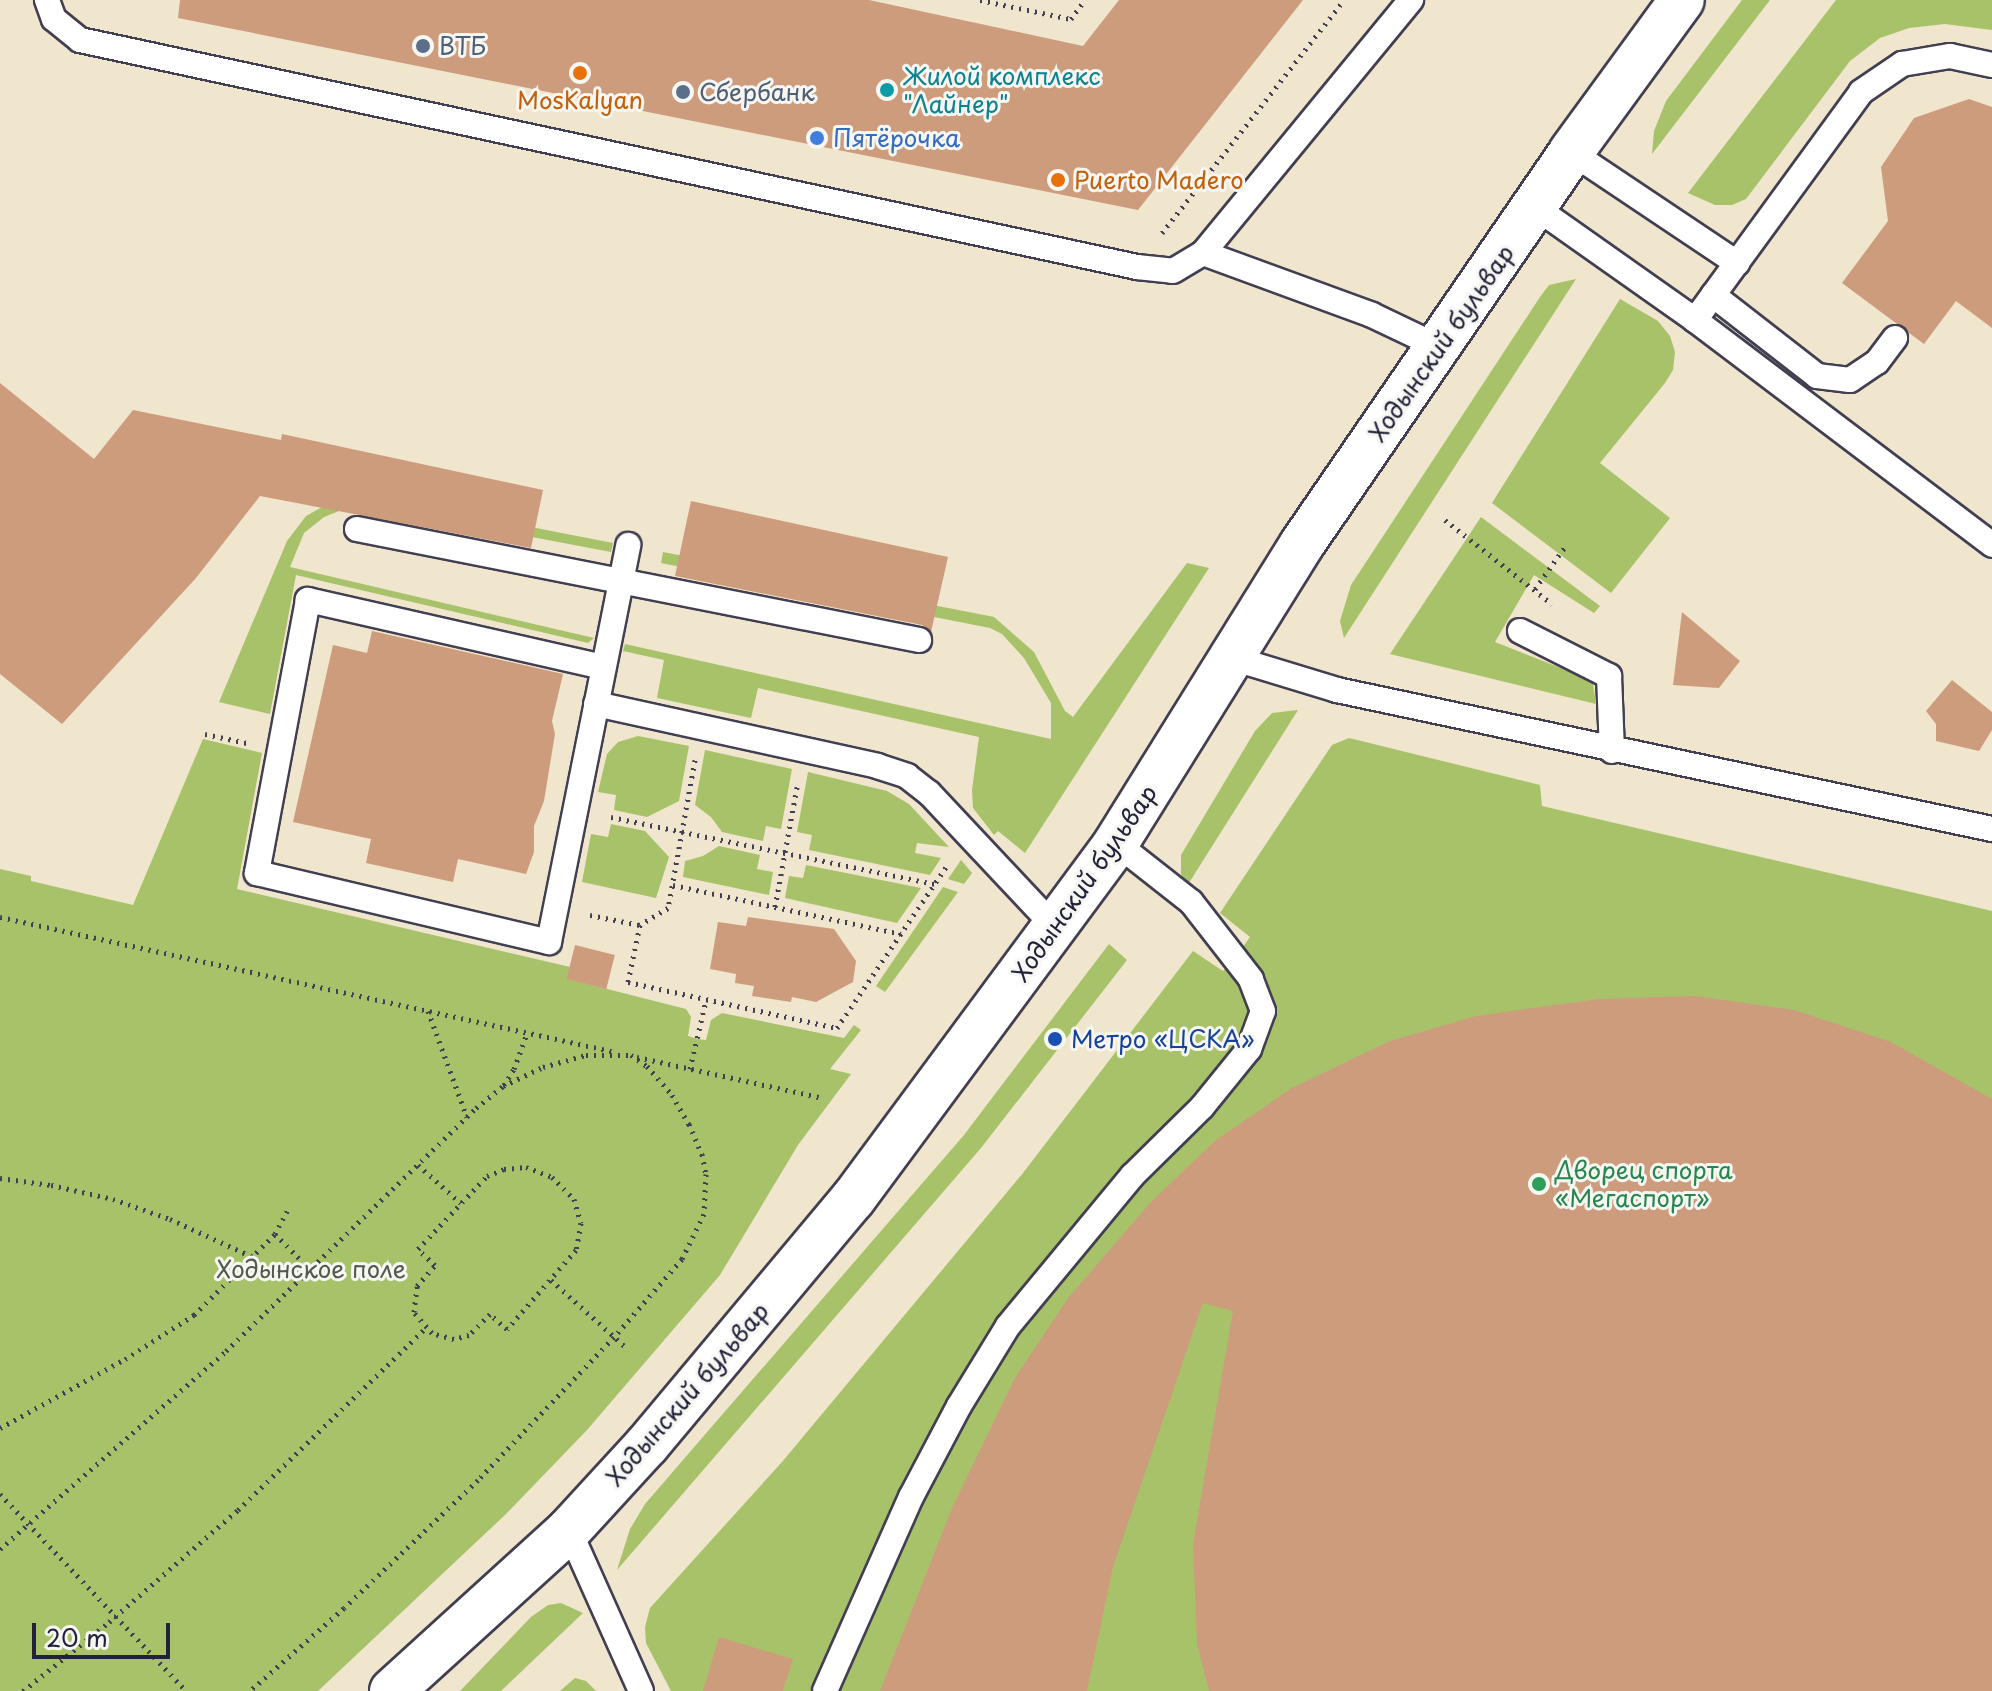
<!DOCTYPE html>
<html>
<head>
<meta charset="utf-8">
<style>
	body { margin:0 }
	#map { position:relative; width:1992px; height:1691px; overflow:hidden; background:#f0e5cd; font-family:"Playpen Sans",sans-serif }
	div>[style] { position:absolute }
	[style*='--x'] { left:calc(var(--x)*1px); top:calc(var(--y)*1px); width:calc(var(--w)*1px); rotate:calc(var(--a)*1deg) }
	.green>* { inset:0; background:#a7c269 }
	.building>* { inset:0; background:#cd9c7d; transform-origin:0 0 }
	.path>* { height:5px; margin-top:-2.5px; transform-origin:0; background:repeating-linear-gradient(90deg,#413f51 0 2px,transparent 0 8px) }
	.roads { filter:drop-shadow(2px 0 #413f51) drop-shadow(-2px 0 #413f51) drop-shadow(0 2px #413f51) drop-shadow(0 -2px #413f51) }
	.lane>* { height:24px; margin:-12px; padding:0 12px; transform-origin:12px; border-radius:12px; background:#fff }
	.street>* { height:44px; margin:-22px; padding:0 22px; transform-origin:22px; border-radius:22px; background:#fff }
	.dots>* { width:22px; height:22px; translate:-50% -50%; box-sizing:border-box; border:4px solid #f6f6f2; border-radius:50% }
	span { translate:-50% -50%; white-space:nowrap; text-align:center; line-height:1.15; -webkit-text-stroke:6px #f6f6f2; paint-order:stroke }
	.service-label { font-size:24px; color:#4e5e75 }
	.left { translate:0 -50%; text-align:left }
	.culture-label { font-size:24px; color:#0d838f }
	.food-label { font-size:24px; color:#c56008 }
	.shop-label { font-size:24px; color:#366cbe }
	.street-label { font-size:24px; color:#22223b }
	.transit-label { font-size:24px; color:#164399 }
	.leisure-label { font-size:24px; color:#27864d }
	.park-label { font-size:24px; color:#515a4b }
	.scale { position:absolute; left:32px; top:1623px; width:138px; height:36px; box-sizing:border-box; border:4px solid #22223b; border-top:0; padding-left:10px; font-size:24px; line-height:28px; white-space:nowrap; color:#22223b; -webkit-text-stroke:6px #f6f6f2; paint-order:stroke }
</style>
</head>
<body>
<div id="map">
	<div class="green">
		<i style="clip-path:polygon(1742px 0,1770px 0,1652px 154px,1654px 131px,1666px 101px)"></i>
		<i style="clip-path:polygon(1836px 0,1992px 0,1992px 30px,1945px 24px,1909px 28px,1880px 38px,1850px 61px,1746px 199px,1732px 205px,1715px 205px,1688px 193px)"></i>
		<i style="clip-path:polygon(1576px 279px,1344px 638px,1340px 621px,1351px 585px,1540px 297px,1549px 285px)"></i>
		<i style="clip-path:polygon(1620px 299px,1658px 321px,1670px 336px,1675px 352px,1673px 370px,1665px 383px,1600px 463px,1670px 518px,1611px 593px,1492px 503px)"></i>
		<i style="clip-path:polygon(333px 501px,397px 501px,613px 543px,611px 552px,395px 511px,349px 507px,324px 517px,304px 533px,290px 567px,594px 638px,588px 643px,296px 575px,270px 714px,219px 702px,287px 541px,306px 516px)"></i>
		<i style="clip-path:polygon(1481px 517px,1600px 606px,1594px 613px,1534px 575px,1495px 642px,1586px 678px,1593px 684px,1596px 704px,1390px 654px)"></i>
		<i style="clip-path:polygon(663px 552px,994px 617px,1034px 652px,1065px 711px,1073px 717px,1187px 563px,1209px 568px,1025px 853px,998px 831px,994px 835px,973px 808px,972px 790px,979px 737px,758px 688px,751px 718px,657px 698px,664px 660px,623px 651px,625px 644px,1051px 739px,1051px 703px,1024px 658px,1002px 634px,990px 628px,661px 563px)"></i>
		<i style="clip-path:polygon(1298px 710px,1187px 886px,1181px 874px,1181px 855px,1255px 731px,1272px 713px)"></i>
		<i style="clip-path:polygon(638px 736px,689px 746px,679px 801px,647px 817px,614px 810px,616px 795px,598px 792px,607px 754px,618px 742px)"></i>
		<i style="clip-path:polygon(1349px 738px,1540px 785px,1542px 806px,1992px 911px,1992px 1691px,671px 1691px,646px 1643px,645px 1627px,650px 1608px,782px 1462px,1023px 1173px,1193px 951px,1223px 971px,1235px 958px,1250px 937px,1220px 913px,1332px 745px)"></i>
		<i style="clip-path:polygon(203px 739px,262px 753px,237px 889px,570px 967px,568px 979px,686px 1009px,691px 1017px,688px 1036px,698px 1039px,706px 1040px,711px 1020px,722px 1013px,844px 1038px,854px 1025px,861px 1030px,830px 1069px,851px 1074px,798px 1145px,720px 1275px,587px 1430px,506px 1514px,318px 1691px,0 1691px,0 869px,31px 876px,31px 881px,133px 905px)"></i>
		<i style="clip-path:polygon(705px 750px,792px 769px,781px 829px,766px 826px,763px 841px,722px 832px,711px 817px,695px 805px)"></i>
		<i style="clip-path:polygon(808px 772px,887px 791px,909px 804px,949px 847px,917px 843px,915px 853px,941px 858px,930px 875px,809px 850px,812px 835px,797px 832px)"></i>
		<i style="clip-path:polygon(611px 824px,645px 831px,669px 857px,656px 898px,582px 882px,591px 834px,608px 837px)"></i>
		<i style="clip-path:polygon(719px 846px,760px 855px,757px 869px,773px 872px,769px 895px,683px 877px,685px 861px,703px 856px)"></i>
		<i style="clip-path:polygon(961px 860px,972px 873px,964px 884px,948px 879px)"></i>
		<i style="clip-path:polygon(806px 865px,921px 888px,897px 923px,785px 898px,789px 876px,803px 878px)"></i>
		<i style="clip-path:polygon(943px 887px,958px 892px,885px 992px,876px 986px)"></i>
		<i style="clip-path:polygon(1109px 944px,1127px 960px,981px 1148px,617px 1570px,630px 1529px,645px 1504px,964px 1135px)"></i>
		<i style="clip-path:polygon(561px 1603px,583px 1613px,501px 1691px,460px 1691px,531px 1617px,548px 1605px)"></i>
		<i style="clip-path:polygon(575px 1678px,586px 1681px,596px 1691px,560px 1691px)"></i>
	</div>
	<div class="building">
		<i style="clip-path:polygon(180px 0,869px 0,1083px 46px,1119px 0,1303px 0,1138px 210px,178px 18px)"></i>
		<i style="clip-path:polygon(1969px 99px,1992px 107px,1992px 328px,1956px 301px,1924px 344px,1842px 283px,1888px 221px,1881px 167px,1914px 118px)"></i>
		<i style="clip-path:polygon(0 383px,94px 459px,133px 410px,281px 440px,282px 434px,543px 490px,531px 548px,260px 496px,196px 578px,62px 724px,0 674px)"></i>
		<i style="clip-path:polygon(691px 501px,948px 557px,931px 632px,922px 625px,675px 576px)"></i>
		<i style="clip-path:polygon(1682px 612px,1740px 661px,1719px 688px,1673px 685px)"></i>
		<i style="clip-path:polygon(372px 631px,563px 674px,552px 721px,555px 734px,544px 801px,534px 826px,534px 852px,526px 874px,458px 859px,453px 882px,366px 863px,371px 839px,293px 822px,333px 645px,367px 653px)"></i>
		<i style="clip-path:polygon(1952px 680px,1992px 712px,1992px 730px,1979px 751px,1936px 741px,1936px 724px,1926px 711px)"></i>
		<i style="clip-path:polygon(748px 917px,834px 929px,856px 961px,853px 982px,816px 1002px,792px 997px,791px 1002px,752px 996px,754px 986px,735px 983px,736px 974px,710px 969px,718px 922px,746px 926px)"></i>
		<i style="left:575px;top:945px;width:41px;height:35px;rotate:14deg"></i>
		<i style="clip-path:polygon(1695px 996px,1794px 1010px,1891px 1042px,1992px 1099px,1992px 1691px,1209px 1691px,1197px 1644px,1193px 1544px,1233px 1311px,1203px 1303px,1113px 1567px,1087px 1691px,880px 1691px,952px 1508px,1015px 1378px,1069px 1297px,1151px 1202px,1216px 1140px,1292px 1088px,1390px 1041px,1476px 1016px,1599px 999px)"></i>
		<i style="clip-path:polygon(719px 1637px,793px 1659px,783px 1691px,703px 1691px)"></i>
	</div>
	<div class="path">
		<i style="--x:980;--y:0;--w:93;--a:11.8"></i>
		<i style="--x:1071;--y:19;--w:24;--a:-54"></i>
		<i style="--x:1162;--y:233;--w:296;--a:-52"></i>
		<i style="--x:1445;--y:520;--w:136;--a:38.1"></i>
		<i style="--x:1535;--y:589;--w:55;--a:-54.6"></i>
		<i style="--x:205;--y:734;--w:43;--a:12.1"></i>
		<i style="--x:695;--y:760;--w:150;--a:100.3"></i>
		<i style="--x:668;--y:908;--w:33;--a:149"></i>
		<i style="--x:640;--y:925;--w:58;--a:101.9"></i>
		<i style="--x:628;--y:982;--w:214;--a:12.4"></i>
		<i style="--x:837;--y:1028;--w:198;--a:-55.9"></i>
		<i style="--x:611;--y:817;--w:330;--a:11.7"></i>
		<i style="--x:673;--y:885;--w:233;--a:12.1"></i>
		<i style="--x:775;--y:907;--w:127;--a:-79.6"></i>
		<i style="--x:590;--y:915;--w:51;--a:11.3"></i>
		<i style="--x:0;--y:917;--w:626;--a:12.37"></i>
		<i style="--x:428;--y:1011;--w:113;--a:69.8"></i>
		<i style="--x:637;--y:1057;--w:186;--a:12.4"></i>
		<i style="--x:690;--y:1069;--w:71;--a:-76.9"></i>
		<i style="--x:504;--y:1085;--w:19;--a:-58"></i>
		<i style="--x:514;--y:1069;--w:38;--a:-70"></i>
		<i style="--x:418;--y:1165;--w:57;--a:41.5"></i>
		<i style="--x:526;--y:1167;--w:28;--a:21"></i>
		<i style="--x:552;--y:1177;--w:31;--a:45"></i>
		<i style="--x:574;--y:1199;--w:25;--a:74"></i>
		<i style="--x:581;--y:1223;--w:27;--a:100"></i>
		<i style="--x:576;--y:1250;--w:105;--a:131.1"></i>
		<i style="--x:507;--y:1329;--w:23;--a:-139"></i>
		<i style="--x:490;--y:1314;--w:30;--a:135"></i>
		<i style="--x:469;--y:1335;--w:16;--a:165"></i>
		<i style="--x:454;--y:1339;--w:23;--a:-165"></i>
		<i style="--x:432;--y:1333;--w:28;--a:-131"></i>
		<i style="--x:414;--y:1312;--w:26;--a:-83"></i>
		<i style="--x:417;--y:1286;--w:28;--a:-49"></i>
		<i style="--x:435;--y:1265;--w:23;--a:-137"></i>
		<i style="--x:418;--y:1249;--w:100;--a:-46.6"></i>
		<i style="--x:487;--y:1176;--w:18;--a:-22"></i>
		<i style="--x:504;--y:1169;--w:22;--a:-5"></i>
		<i style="--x:0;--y:1178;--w:51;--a:7.8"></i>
		<i style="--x:51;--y:1185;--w:64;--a:12.7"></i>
		<i style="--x:113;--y:1199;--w:60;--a:19.3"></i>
		<i style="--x:170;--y:1219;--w:91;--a:24.6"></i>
		<i style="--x:275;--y:1234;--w:49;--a:45"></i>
		<i style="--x:551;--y:1280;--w:103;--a:41.9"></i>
		<i style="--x:0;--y:1428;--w:143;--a:-28.9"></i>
		<i style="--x:125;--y:1359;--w:82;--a:-32.5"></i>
		<i style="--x:194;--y:1315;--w:115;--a:-45"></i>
		<i style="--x:275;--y:1234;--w:30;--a:-62"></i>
		<i style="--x:0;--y:1494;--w:271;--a:46.6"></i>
		<i style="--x:0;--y:1549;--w:300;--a:-41.2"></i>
		<i style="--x:226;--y:1351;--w:349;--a:-44.2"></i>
		<i style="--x:476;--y:1108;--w:35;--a:-39"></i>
		<i style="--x:503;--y:1086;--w:44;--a:-25.4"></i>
		<i style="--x:543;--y:1067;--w:45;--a:-15.6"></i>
		<i style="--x:586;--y:1055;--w:45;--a:0"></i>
		<i style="--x:631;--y:1055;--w:19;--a:35"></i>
		<i style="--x:647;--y:1066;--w:38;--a:49"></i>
		<i style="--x:672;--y:1095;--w:34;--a:60"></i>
		<i style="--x:689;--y:1124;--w:33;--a:67"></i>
		<i style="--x:702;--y:1154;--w:20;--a:79"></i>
		<i style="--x:706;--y:1174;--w:40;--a:92.9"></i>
		<i style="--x:704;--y:1214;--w:50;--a:116.1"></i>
		<i style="--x:682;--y:1259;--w:103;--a:131.1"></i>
		<i style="--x:614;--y:1337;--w:197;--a:133.6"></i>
		<i style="--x:478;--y:1480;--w:185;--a:136.3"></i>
		<i style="--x:344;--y:1608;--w:125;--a:138.6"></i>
		<i style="--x:23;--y:1691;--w:110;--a:-38.7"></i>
		<i style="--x:109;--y:1622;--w:171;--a:-41"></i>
		<i style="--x:238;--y:1510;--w:260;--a:-44.1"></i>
	</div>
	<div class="roads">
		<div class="lane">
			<i style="--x:47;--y:0;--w:20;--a:70"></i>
			<i style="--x:54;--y:19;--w:33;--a:39"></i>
			<i style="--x:80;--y:40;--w:1081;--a:12.12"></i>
			<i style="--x:1137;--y:267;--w:36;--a:6"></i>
			<i style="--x:1173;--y:271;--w:35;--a:-31"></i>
			<i style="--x:1203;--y:253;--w:328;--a:-50.6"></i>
			<i style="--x:1571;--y:152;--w:200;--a:33.8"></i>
			<i style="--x:1535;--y:207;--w:196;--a:35.2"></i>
			<i style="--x:1695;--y:320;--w:373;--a:37.1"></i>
			<i style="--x:1203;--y:253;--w:180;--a:20.1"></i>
			<i style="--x:1372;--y:315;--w:74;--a:25.5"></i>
			<i style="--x:1713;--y:295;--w:132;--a:37.9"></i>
			<i style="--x:1817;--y:376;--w:33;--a:7"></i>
			<i style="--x:1850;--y:380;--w:32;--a:-34"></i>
			<i style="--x:1877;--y:362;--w:30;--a:-53"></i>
			<i style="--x:1695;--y:320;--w:282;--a:-53.9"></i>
			<i style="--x:1861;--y:92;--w:50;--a:-34.3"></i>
			<i style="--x:1902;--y:64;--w:49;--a:-9.5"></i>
			<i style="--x:1950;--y:56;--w:43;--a:12.1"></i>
			<i style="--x:357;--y:529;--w:573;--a:11.17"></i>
			<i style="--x:1520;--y:631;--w:100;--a:26.8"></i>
			<i style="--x:1609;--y:676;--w:75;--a:87.7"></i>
			<i style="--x:1232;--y:658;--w:110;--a:16.9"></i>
			<i style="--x:1337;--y:690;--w:670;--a:11.98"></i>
			<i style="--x:603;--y:667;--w:303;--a:-167.2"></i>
			<i style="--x:308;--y:600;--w:278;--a:100.6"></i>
			<i style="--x:257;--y:873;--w:300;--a:13.3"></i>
			<i style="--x:549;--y:942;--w:405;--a:-78.7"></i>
			<i style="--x:596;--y:704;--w:288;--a:12.4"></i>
			<i style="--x:877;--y:766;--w:32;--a:18"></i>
			<i style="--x:907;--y:776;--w:28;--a:38"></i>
			<i style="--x:929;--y:793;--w:184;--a:46.8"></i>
			<i style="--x:569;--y:1530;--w:176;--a:65.9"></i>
			<i style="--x:825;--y:1691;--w:212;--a:-66.1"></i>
			<i style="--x:911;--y:1497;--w:103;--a:-62.2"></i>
			<i style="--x:959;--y:1406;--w:94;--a:-58.5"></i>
			<i style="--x:1008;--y:1326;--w:195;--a:-50.4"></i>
			<i style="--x:1132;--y:1176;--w:98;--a:-44.6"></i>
			<i style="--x:1202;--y:1107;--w:75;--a:-51"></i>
			<i style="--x:1249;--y:1049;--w:40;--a:-69.8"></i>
			<i style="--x:1263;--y:1011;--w:34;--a:-111"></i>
			<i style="--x:1251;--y:979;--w:98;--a:-127.9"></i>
			<i style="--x:1191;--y:902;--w:95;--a:-141.8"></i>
		</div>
		<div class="street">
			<i style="--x:392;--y:1691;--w:239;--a:-42.3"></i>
			<i style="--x:569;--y:1530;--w:115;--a:-47.5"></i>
			<i style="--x:647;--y:1445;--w:321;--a:-50.1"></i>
			<i style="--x:853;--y:1199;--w:443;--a:-53.5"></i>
			<i style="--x:1116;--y:843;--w:352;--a:-58.1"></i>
			<i style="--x:1302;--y:544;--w:475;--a:-55.5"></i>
			<i style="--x:1571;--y:152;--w:188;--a:-53.9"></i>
		</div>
	</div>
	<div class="dots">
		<i style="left:423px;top:46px;background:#5c6f8a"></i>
		<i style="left:580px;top:73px;background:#e8710a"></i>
		<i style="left:887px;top:90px;background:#0f9aa8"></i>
		<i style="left:683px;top:92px;background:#5c6f8a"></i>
		<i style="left:817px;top:138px;background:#3f7fe0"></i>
		<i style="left:1058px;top:180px;background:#e8710a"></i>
		<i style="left:1055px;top:1039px;background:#1a4fb4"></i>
		<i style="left:1539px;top:1184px;background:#2e9e5b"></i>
	</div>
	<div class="service-label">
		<span class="left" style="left:439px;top:46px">ВТБ</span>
		<span class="left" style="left:699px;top:92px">Сбербанк</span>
	</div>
	<div class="culture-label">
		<span class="left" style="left:903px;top:90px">Жилой комплекс<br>"Лайнер"</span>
	</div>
	<div class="food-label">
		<span style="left:580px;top:100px">MosKalyan</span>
		<span class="left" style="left:1074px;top:180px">Puerto Madero</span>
	</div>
	<div class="shop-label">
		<span class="left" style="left:833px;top:138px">Пятёрочка</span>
	</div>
	<div class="street-label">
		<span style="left:1441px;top:343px;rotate:-55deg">Ходынский бульвар</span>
		<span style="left:1084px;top:883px;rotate:-55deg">Ходынский бульвар</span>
		<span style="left:687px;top:1394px;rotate:-49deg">Ходынский бульвар</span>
	</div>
	<div class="transit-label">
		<span class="left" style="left:1071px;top:1039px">Метро «ЦСКА»</span>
	</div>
	<div class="leisure-label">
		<span class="left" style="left:1555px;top:1184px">Дворец спорта<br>«Мегаспорт»</span>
	</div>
	<div class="park-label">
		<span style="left:311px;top:1269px">Ходынское поле</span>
	</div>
	<div class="scale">20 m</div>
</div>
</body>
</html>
